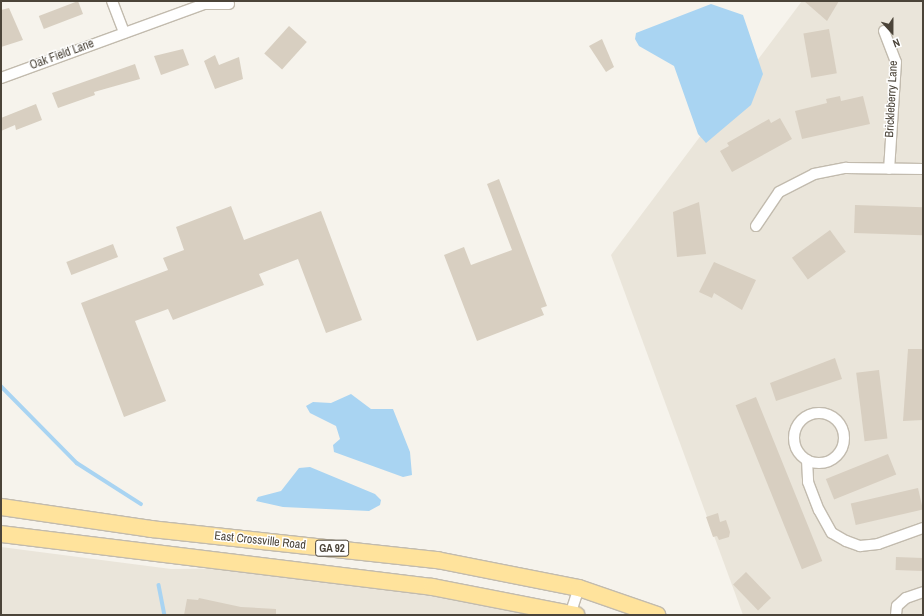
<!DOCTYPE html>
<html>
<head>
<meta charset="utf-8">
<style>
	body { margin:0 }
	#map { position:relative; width:924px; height:616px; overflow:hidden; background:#f6f3ec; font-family:"Archivo Narrow",sans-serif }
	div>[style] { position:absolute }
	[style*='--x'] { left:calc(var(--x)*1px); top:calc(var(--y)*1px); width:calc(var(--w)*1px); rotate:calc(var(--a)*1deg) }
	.residential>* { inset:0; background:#eae5da }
	.water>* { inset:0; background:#a9d4f2 }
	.stream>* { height:3.5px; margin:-1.75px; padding:0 1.75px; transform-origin:1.75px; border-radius:1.75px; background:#a9d4f2 }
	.building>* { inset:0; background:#d8cfc1; transform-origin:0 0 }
	.roads { filter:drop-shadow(1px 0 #c2bbae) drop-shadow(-1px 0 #c2bbae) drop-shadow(0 1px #c2bbae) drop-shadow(0 -1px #c2bbae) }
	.street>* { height:10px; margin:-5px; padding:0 5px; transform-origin:5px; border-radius:5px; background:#fff }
	.street>.ring { margin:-5px; padding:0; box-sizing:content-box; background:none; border:10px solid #fff; border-radius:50% }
	.primary>* { height:16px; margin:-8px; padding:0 8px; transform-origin:8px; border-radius:8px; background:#ffe39c }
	span { translate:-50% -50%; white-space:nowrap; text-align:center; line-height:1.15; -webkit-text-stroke:3px #fff; paint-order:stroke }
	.shield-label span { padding:1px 3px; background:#fff; border:1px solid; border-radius:3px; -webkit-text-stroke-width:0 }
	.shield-label { font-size:11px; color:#4b4439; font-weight:700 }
	.street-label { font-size:12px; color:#4b4439 }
	.frame { position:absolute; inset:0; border:2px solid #4b4439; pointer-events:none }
	.north { position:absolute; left:872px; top:12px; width:40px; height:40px; -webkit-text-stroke:3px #fff; paint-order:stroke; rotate:159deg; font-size:11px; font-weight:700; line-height:16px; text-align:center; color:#4b4439 }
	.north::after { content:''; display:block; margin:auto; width:14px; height:18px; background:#4b4439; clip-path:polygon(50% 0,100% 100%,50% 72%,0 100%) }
</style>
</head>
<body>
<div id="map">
	<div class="residential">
		<i style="clip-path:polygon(802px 1px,923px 1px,923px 615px,743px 615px,611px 255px)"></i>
		<i style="clip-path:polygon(1px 547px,171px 569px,291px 568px,576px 615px,1px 615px)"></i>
	</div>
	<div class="water">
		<i style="clip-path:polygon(711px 4px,743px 15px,763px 74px,751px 105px,706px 143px,698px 134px,674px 66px,639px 46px,635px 39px,636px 33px)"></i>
		<i style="clip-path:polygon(351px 394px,371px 409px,393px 409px,410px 452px,412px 475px,403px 477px,334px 452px,333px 445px,340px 439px,336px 426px,310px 413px,306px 406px,313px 402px,331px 403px)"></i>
		<i style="clip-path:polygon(310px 467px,375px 494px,381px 500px,380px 505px,369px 511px,283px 507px,256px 501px,258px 497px,281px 491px,299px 468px)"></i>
	</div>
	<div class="stream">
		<i style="--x:1;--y:386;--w:108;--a:45.4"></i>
		<i style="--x:77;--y:463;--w:76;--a:32.6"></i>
		<i style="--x:159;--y:585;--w:31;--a:79"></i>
	</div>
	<div class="building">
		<i style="left:78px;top:1px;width:14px;height:42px;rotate:69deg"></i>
		<i style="clip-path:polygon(804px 1px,839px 1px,827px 21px)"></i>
		<i style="clip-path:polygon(9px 8px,23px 40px,1px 47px,1px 10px)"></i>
		<i style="left:289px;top:26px;width:24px;height:37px;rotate:42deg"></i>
		<i style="left:829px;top:29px;width:45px;height:26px;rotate:80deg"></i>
		<i style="clip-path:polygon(602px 39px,614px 67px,606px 72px,589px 46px)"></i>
		<i style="clip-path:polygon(183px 49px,189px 65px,161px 75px,154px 56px)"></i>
		<i style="clip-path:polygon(215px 55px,219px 65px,239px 57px,243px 79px,215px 89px,204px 61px)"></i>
		<i style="clip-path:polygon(135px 64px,140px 79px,94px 92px,95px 95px,58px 108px,52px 93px)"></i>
		<i style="clip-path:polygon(840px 96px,841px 101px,863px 96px,870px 124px,802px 139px,795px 111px,827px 103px,826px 99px)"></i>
		<i style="clip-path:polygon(36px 104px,42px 120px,16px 130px,15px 125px,1px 131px,1px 118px)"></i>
		<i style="clip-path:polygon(780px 118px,792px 139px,732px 172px,720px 151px,729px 146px,727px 143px,769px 119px,771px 123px)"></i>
		<i style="clip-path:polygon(499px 179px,547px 306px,541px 308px,544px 315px,477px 341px,444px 255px,464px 247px,471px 265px,512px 250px,487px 184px)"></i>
		<i style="clip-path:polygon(699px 202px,706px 254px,677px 257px,673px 212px)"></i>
		<i style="left:855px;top:205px;width:68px;height:28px;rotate:2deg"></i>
		<i style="clip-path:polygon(231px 206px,244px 240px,321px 211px,362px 320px,326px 333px,298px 259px,259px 274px,264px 285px,173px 320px,168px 309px,135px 321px,166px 401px,124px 417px,81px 303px,168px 270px,163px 258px,184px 250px,176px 227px)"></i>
		<i style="left:830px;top:230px;width:27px;height:47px;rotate:54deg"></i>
		<i style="left:113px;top:244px;width:14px;height:50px;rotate:69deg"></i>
		<i style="clip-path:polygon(714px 262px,756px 280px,742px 310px,714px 293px,712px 298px,699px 292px)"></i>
		<i style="clip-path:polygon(908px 349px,923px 349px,923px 420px,903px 421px)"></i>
		<i style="clip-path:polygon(835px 358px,842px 379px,776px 401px,770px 383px)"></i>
		<i style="left:879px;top:370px;width:69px;height:23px;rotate:83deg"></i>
		<i style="left:756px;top:397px;width:177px;height:22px;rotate:68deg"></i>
		<i style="left:888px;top:454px;width:22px;height:67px;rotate:68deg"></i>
		<i style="left:918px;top:488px;width:22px;height:69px;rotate:77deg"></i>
		<i style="clip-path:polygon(718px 513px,720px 522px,726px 520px,730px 532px,729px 537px,719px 540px,717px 536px,713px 537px,706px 517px)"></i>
		<i style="left:896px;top:557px;width:27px;height:13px;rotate:2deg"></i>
		<i style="left:746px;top:572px;width:36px;height:18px;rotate:46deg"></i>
		<i style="clip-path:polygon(199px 598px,241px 607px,276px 609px,276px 615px,184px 615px,187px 599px,198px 600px)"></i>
	</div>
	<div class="roads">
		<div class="street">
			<i style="--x:112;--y:1;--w:34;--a:69"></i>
			<i style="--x:884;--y:31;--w:33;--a:69"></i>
			<i style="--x:896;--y:62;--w:107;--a:93.7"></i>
			<i style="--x:1;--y:78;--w:216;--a:-20"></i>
			<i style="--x:204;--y:4;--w:25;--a:0"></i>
			<i style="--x:756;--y:226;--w:41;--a:-55.9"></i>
			<i style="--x:779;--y:192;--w:39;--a:-27"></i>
			<i style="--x:814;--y:174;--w:33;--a:-11"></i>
			<i style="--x:846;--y:168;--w:77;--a:0.7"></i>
			<i class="ring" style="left:794px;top:413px;width:40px;height:40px"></i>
			<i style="--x:807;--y:460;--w:22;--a:87"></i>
			<i style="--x:808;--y:482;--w:30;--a:69"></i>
			<i style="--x:819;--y:510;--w:26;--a:61"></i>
			<i style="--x:832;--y:533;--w:16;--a:30"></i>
			<i style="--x:846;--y:541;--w:15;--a:20"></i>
			<i style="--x:860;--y:546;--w:18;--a:-6"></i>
			<i style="--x:878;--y:544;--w:48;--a:-19.6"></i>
			<i style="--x:570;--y:615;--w:28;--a:-72"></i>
			<i style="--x:896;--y:615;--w:9;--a:-84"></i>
			<i style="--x:897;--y:606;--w:12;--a:-42"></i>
			<i style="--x:906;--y:598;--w:18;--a:-19"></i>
		</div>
		<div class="primary">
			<i style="--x:1;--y:507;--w:152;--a:8.3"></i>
			<i style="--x:151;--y:529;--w:288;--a:6.2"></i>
			<i style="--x:437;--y:560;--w:145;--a:11.2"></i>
			<i style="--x:579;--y:588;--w:83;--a:19.1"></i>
			<i style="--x:1;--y:534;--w:434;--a:7"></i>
			<i style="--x:432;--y:587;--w:147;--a:11"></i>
		</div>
	</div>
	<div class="shield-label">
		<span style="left:332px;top:548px">GA 92</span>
	</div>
	<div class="street-label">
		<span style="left:62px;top:55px;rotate:-20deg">Oak Field Lane</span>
		<span style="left:892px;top:99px;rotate:-87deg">Brickleberry Lane</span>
		<span style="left:260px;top:541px;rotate:6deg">East Crossville Road</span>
	</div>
	<div class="frame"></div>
	<div class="north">N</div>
</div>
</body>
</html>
